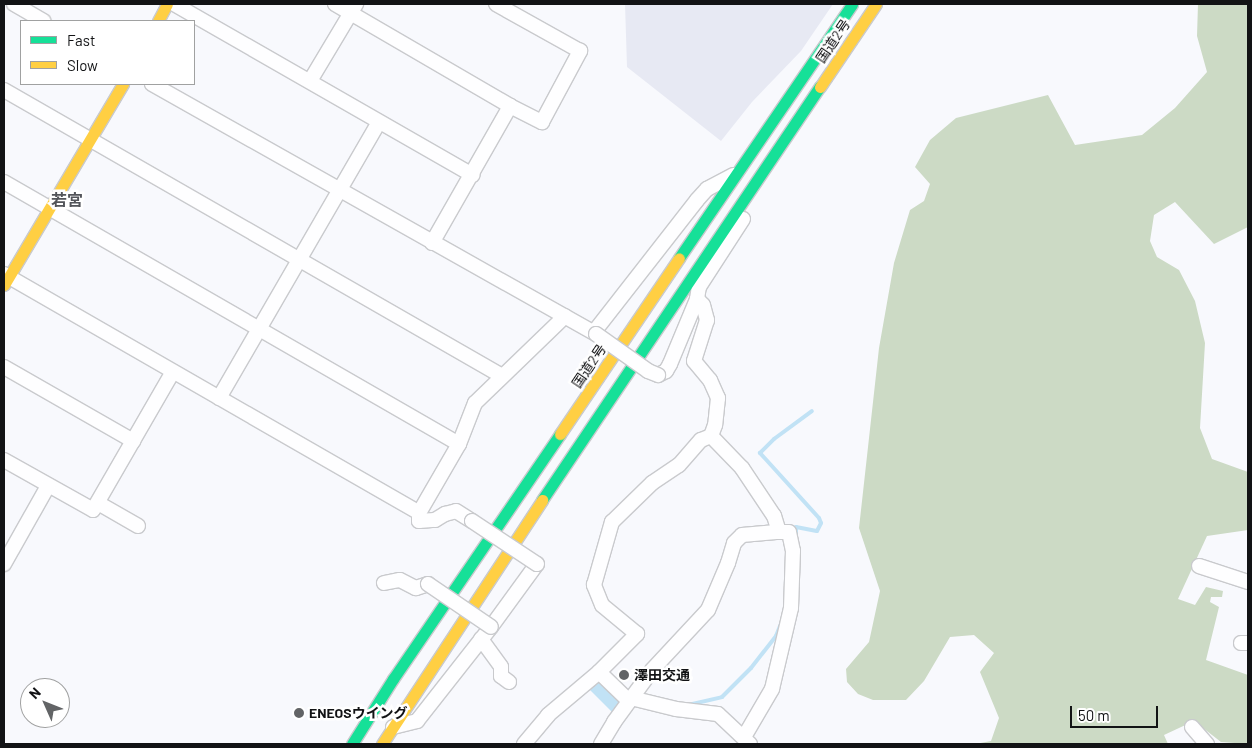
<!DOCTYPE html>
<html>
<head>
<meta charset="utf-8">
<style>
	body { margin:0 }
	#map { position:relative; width:1252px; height:748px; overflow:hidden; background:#f8f9fd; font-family:Barlow,"Noto Sans JP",sans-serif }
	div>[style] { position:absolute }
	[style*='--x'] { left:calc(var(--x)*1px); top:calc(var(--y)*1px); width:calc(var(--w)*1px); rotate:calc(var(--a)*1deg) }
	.built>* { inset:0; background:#e7e9f3 }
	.forest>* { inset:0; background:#ccdac5 }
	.water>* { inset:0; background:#c1e2f5 }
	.stream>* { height:4px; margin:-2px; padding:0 2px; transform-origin:2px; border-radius:2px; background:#c1e2f5 }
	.roads { filter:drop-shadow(1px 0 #c9cacd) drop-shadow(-1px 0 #c9cacd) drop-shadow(0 1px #c9cacd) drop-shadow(0 -1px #c9cacd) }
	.street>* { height:14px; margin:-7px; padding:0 7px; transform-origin:7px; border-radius:7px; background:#fefeff }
	.fast>* { height:11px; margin:-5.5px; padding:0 5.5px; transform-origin:5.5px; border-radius:5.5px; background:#16e098 }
	.slow>* { height:11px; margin:-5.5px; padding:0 5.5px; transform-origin:5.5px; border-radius:5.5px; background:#ffcf43 }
	.bridges { filter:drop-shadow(1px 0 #c9cacd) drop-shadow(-1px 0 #c9cacd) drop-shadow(0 1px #c9cacd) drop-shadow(0 -1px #c9cacd) }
	.street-bridge>* { height:14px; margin:-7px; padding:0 7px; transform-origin:7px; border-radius:7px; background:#fefeff }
	.dots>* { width:14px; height:14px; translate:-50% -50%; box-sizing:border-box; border:2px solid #fff; border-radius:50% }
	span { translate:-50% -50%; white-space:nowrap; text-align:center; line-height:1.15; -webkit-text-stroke:5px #fff; paint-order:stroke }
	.street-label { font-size:14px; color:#121315 }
	.poi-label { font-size:14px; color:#121315; font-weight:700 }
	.left { translate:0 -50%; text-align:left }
	.quarter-label { font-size:16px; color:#53555a; font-weight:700 }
	.frame { position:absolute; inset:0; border:5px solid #121315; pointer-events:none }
	.legend { position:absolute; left:20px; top:20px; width:175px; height:65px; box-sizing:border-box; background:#fff; border:1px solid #a0a1a1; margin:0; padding:6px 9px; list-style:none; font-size:15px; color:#121315 }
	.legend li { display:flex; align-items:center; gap:10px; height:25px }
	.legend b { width:25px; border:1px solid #a0a1a1 }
	.north { position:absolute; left:20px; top:678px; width:50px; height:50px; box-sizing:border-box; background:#fff; border:1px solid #a0a1a1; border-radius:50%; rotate:314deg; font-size:14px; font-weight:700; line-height:20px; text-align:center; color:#121315 }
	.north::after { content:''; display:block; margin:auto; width:18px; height:22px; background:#626466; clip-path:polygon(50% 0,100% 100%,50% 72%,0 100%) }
	.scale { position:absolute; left:1070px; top:706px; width:88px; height:22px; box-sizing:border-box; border:2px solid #121315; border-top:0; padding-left:6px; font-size:15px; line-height:18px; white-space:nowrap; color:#121315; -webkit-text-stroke:4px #fff; paint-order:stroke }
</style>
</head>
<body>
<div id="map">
	<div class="built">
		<i style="clip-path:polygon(833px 4px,801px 51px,752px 102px,721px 141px,627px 67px,625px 4px)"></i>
	</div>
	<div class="forest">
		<i style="clip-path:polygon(1198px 4px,1248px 4px,1248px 227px,1214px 244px,1175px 202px,1154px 215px,1150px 241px,1157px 257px,1179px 270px,1195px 301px,1205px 343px,1200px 428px,1212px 459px,1248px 472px,1248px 530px,1207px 536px,1178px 599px,1195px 605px,1206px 587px,1223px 591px,1222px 597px,1211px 597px,1210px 602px,1219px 607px,1206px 660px,1248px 675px,1248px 744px,1221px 742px,1194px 721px,1164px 735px,1168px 744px,975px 744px,991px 741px,999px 718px,980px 672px,994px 653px,974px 635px,950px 637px,924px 681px,906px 700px,873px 700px,858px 694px,847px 682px,846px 669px,869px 642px,880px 591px,859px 528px,879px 348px,894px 263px,910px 210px,924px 201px,930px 184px,915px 167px,930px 140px,956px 118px,1048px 95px,1075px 145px,1142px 135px,1175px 108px,1207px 72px,1197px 36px)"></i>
	</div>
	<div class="water">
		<i style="clip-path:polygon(593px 680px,603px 681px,622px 700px,613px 713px,587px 687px)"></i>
	</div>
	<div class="stream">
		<i style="--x:796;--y:535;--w:8;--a:-90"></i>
		<i style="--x:796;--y:527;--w:21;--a:11"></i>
		<i style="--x:817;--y:531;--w:9;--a:-63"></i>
		<i style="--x:821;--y:523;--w:5;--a:-112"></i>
		<i style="--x:819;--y:518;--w:88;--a:-132.2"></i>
		<i style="--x:760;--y:453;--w:20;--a:-45"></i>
		<i style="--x:774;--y:439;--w:47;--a:-36.4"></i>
		<i style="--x:688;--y:705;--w:35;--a:-13"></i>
		<i style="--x:722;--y:697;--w:41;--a:-45"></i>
		<i style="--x:751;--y:668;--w:41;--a:-52"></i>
		<i style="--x:776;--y:636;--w:11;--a:-68"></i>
	</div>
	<div class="roads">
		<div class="street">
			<i style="--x:14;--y:4;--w:34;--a:30"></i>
			<i style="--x:174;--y:4;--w:344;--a:29.8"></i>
			<i style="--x:335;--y:4;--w:203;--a:30.2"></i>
			<i style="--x:310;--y:81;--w:90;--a:-59.1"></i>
			<i style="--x:152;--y:84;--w:510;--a:29.38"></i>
			<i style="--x:4;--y:90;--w:574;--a:29.87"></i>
			<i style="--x:4;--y:182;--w:525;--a:29.93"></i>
			<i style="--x:432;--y:243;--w:158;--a:-60.3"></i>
			<i style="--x:510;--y:106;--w:36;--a:27"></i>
			<i style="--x:542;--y:122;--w:81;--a:-61.8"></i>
			<i style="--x:580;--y:51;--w:96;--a:-150.8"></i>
			<i style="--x:4;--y:274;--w:479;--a:29.9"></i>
			<i style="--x:419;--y:513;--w:80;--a:-59.9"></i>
			<i style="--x:459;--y:444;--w:44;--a:-68.7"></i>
			<i style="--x:475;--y:403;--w:125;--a:-44"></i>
			<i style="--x:697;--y:299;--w:8;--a:45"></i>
			<i style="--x:703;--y:305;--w:16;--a:75"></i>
			<i style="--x:707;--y:320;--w:43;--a:107.6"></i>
			<i style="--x:694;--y:361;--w:25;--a:50"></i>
			<i style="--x:710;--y:380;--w:20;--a:66"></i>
			<i style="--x:718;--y:398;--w:27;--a:96"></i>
			<i style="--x:715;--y:425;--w:12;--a:110"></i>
			<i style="--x:594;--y:332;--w:167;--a:-52"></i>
			<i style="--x:697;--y:200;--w:15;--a:-48"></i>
			<i style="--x:707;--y:189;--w:30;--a:-28"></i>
			<i style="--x:4;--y:367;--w:149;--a:29.8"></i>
			<i style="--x:658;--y:375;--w:9;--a:-27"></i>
			<i style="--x:666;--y:371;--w:8;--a:-60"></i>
			<i style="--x:670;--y:364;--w:70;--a:-67.4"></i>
			<i style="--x:697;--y:299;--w:12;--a:-81"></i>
			<i style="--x:699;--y:287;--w:81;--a:-57.1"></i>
			<i style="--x:219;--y:398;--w:319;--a:-59.9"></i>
			<i style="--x:4;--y:460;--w:102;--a:29.3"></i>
			<i style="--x:93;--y:510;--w:158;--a:-60"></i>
			<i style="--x:98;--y:503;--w:46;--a:29.9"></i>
			<i style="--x:419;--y:513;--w:8;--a:90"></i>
			<i style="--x:419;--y:521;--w:16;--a:-4"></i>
			<i style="--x:435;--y:520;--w:12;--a:-31"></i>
			<i style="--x:445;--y:514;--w:11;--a:-15"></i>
			<i style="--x:456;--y:511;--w:19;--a:32"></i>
			<i style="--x:4;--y:564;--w:90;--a:-60.6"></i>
			<i style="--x:1199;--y:566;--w:52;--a:18.1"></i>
			<i style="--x:384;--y:583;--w:16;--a:-11"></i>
			<i style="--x:400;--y:580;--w:18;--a:27"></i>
			<i style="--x:416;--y:588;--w:13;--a:-18"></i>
			<i style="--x:481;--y:639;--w:34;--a:54"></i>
			<i style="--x:501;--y:667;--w:9;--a:90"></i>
			<i style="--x:501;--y:676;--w:10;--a:37"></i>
			<i style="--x:1241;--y:643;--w:7;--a:0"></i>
			<i style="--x:599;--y:672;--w:54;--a:-45"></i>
			<i style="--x:637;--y:634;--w:45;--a:-140.4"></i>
			<i style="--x:602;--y:605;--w:22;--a:-112"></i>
			<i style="--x:594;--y:585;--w:66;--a:-74.1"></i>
			<i style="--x:612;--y:522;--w:56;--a:-44.3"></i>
			<i style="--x:652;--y:483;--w:32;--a:-34"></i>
			<i style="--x:679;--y:465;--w:33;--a:-49"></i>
			<i style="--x:701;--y:440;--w:11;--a:-22"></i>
			<i style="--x:631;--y:698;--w:46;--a:13.7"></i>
			<i style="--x:676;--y:709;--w:42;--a:6.8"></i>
			<i style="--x:718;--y:714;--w:44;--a:43.2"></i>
			<i style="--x:393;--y:727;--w:25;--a:-14"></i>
			<i style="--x:417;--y:721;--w:120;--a:-51.8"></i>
			<i style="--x:491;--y:627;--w:78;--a:-53.9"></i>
			<i style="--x:1192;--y:727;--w:23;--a:49"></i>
			<i style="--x:744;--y:737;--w:56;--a:-59.7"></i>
			<i style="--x:772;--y:689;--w:83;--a:-76.8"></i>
			<i style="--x:791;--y:608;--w:57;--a:-88"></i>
			<i style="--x:793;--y:551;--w:19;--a:-102"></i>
			<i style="--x:789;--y:532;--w:10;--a:180"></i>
			<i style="--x:524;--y:744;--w:38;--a:-50"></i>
			<i style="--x:548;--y:715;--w:67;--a:-40.1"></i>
			<i style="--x:599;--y:672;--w:42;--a:44"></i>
			<i style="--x:601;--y:744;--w:26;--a:-59"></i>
			<i style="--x:614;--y:722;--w:64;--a:-53.8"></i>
			<i style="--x:652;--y:670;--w:82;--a:-47"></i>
			<i style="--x:708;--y:610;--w:51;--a:-66.9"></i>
			<i style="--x:728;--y:563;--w:21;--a:-73"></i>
			<i style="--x:734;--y:543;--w:11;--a:-45"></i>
			<i style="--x:742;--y:535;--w:37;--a:-5"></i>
			<i style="--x:779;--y:532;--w:17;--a:-107"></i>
			<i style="--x:774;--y:516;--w:58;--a:-123.7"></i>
			<i style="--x:742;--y:468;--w:45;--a:-134.1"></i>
		</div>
		<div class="fast">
			<i style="--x:679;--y:258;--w:307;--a:-55.7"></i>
			<i style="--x:542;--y:500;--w:498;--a:-56.1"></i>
			<i style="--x:352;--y:744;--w:77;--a:-57.8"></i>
			<i style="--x:393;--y:679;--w:297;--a:-55.7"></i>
		</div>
		<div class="slow">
			<i style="--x:158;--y:21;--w:19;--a:-62"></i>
			<i style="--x:820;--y:87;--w:100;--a:-56"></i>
			<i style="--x:4;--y:285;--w:234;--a:-59.4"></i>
			<i style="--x:560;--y:434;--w:212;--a:-55.9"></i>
			<i style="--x:382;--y:744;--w:292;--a:-56.7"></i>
		</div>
	</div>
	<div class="bridges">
		<div class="street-bridge">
			<i style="--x:596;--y:334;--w:64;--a:35.4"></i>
			<i style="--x:648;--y:371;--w:11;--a:22"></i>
			<i style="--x:472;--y:521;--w:78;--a:33.5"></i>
			<i style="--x:428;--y:584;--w:76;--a:34.3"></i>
		</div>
	</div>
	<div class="dots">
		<i style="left:624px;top:675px;background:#626466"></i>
		<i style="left:299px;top:713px;background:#626466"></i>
	</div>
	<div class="street-label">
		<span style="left:833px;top:41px;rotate:-56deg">国道2号</span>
		<span style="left:589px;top:366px;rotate:-56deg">国道2号</span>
	</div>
	<div class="poi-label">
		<span class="left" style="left:634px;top:675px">澤田交通</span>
		<span class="left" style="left:309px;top:713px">ENEOSウイング</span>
	</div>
	<div class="quarter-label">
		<span style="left:67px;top:200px">若宮</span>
	</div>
	<div class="frame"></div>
	<ul class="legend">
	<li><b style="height:6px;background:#16e098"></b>Fast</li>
	<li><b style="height:6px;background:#ffcf43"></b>Slow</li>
	</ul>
	<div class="north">N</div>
	<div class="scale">50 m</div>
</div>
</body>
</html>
